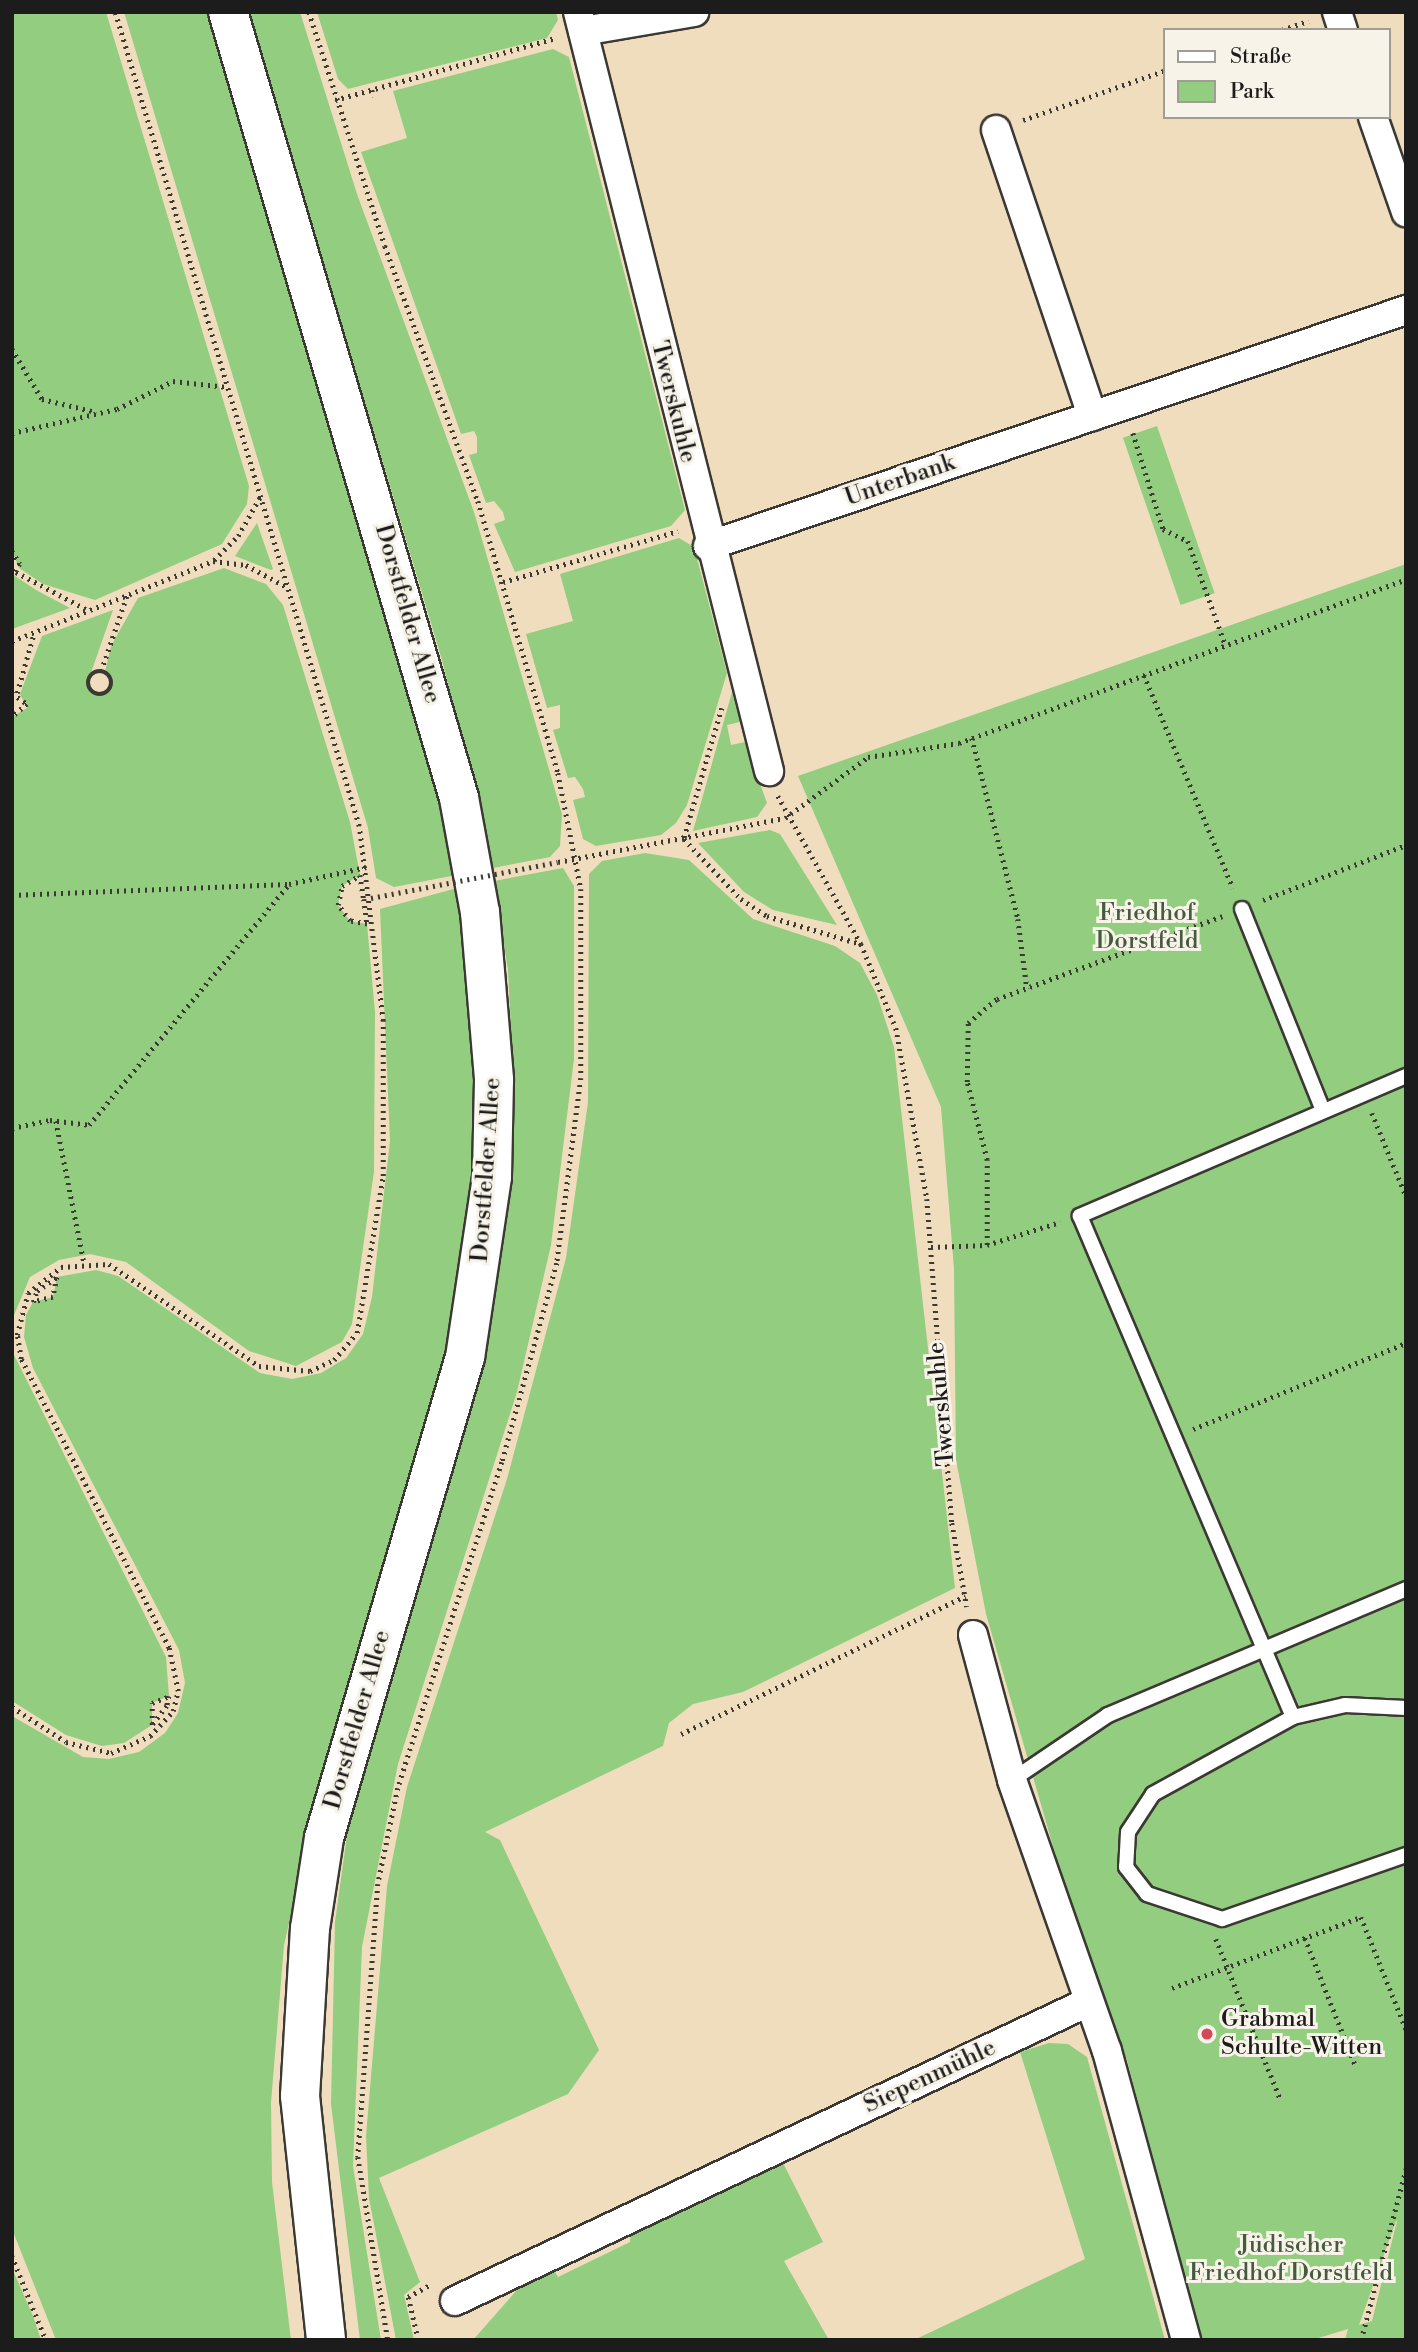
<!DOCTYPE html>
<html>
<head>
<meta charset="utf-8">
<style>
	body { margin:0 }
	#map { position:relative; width:1418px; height:2352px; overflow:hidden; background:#f0ddbe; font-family:"Libre Bodoni",serif }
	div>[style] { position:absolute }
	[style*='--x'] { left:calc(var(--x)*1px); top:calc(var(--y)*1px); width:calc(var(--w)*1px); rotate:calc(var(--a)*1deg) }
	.green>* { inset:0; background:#93cd80; transform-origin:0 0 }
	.path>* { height:4.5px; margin-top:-2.25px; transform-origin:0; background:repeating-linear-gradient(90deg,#3c3934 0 2px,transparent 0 7px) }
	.path>.ring { margin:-2.25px; padding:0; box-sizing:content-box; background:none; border:4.5px solid #3c3934; border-radius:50% }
	.roads { filter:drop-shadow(2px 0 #3c3934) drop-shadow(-2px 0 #3c3934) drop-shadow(0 2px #3c3934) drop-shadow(0 -2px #3c3934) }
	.lane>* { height:14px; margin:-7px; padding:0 7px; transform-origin:7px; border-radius:7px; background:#fff }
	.street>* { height:28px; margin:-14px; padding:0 14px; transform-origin:14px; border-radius:14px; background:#fff }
	.secondary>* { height:38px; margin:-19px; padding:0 19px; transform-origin:19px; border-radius:19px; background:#fff }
	.path-bridge>* { height:4.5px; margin-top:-2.25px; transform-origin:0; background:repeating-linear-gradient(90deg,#3c3934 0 2px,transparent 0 7px) }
	.dots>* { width:19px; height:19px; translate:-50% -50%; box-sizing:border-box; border:4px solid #f7f3e8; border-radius:50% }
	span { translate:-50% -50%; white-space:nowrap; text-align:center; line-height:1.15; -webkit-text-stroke:6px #f7f3e8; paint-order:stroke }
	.street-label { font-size:24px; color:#1c1c1c }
	.park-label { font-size:24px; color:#465a3f }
	.poi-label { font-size:24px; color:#1c1c1c }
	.left { translate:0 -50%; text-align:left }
	.frame { position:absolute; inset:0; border:14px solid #1c1c1c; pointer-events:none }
	.legend { position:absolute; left:1163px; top:28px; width:228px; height:91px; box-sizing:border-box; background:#f7f3e8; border:2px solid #9f9d96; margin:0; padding:9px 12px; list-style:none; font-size:21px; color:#1c1c1c }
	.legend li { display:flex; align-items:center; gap:14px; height:35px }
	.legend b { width:35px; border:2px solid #9f9d96 }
</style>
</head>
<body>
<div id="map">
	<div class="green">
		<i style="clip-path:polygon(12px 12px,106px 12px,249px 486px,247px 504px,222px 544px,95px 600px,43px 584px,19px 568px,12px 551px)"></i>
		<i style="clip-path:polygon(124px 12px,210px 12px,483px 829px,442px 660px,248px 12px,300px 12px,357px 194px,474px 512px,562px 814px,560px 846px,550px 857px,394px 887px,376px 878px,368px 828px)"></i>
		<i style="clip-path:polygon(317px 12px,556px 12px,558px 20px,547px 38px,348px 89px,338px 79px)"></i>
		<i style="clip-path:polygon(553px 49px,569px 57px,685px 510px,671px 526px,515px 572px,494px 524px,505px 520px,503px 512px,494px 501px,486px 503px,469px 455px,477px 453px,477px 437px,474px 431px,461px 434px,361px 152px,407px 138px,393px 91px)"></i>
		<i style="left:1157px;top:426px;width:177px;height:36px;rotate:71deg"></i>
		<i style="clip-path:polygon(257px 523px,273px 569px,271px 570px,235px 556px)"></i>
		<i style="clip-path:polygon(679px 538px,694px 547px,727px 673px,687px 805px,676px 823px,661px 835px,596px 846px,583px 839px,573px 800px,585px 797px,583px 789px,575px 777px,568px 778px,553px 730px,560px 728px,560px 705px,547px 708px,526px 634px,573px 621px,560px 574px)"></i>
		<i style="clip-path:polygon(evenodd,1406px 564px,1406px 2340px,1345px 2340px,1348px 2329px,1312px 2340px,1200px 2340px,1127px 2060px,1085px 1957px,986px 1614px,956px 1460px,954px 1269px,941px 1107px,798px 776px,1406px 564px,1397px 2221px,1372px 2321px,1359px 2325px,1396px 2221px,1397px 2221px)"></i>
		<i style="clip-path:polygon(224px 568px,266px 584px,283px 605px,350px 822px,360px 875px,342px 886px,338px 905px,350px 921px,367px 924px,375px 1012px,374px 1172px,352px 1324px,342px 1342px,296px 1366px,249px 1351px,126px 1262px,90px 1254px,59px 1260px,30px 1277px,12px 1320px,12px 717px,27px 708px,20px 694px,42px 636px,113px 610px,87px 684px,94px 694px,105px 694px,112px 685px,105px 672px,111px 646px,138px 598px)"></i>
		<i style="clip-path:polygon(12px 574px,36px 590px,70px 608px,12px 629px)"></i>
		<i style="clip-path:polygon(732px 692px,740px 722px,727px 725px,731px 745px,745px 742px,767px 803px,757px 817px,693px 831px)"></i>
		<i style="clip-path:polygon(770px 830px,780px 834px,837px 925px,773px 910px,744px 892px,698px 843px)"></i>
		<i style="clip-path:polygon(645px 853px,689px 860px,753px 919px,835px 946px,860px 963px,877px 995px,894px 1047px,955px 1588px,743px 1692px,693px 1704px,669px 1723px,663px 1746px,485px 1832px,500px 1840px,599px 2050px,568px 2094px,379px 2178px,420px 2282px,404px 2295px,414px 2340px,396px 2340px,369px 2198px,366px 2136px,387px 1886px,407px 1787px,507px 1479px,566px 1258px,588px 1102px,589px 874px,602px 861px)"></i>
		<i style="clip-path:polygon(563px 868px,574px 886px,574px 1059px,551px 1245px,517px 1392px,398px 1764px,362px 1947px,353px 2166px,381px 2340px,360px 2340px,331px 2104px,335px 1922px,348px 1828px,462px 1439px,505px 1233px,513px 1068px,508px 970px,494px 881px)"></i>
		<i style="clip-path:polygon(461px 887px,478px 1098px,473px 1183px,444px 1373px,329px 1749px,284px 1945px,271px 2103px,272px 2182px,291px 2340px,56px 2340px,12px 2229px,12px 1716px,83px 1757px,109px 1759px,139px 1752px,165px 1733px,178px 1713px,185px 1683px,179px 1650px,33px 1368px,24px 1337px,26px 1315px,33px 1302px,53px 1297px,57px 1277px,96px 1270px,118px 1276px,260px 1373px,292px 1379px,321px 1373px,346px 1358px,363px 1334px,372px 1297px,390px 1141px,380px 909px)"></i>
		<i style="clip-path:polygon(12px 1351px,166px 1657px,169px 1696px,152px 1703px,152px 1725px,124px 1743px,102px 1746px,66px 1735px,12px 1701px)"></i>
		<i style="clip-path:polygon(1049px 2043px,1068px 2044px,1087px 2057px,1165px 2340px,914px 2340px,1085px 2259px,1020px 2052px)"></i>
		<i style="clip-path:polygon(780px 2157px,823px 2242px,784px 2261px,829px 2340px,473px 2340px,531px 2274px,550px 2264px,558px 2277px,630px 2242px,631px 2228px)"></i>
		<i style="clip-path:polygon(12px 2268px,33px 2316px,41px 2340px,12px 2340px)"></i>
	</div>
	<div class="path">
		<i style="--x:309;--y:12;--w:246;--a:72"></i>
		<i style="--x:385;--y:246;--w:271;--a:70"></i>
		<i style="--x:478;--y:501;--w:284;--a:73.6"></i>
		<i style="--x:558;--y:773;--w:118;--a:78.8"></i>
		<i style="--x:581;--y:889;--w:189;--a:90"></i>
		<i style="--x:581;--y:1078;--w:187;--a:97.4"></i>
		<i style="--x:557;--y:1263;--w:206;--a:105.4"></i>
		<i style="--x:502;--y:1462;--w:342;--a:107.7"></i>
		<i style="--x:398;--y:1788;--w:98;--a:101.8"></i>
		<i style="--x:378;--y:1884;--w:274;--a:94.2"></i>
		<i style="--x:358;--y:2157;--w:185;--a:80.7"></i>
		<i style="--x:1282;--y:30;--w:28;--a:-19"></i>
		<i style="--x:372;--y:90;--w:7;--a:74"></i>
		<i style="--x:335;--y:100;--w:229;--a:-15.7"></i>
		<i style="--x:1023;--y:120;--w:149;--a:-19.2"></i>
		<i style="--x:12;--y:349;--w:58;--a:59"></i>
		<i style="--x:42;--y:399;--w:56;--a:13.5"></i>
		<i style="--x:12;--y:433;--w:108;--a:-12.9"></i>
		<i style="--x:117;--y:409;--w:63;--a:-26.6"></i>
		<i style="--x:173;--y:381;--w:54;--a:6.3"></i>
		<i style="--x:1133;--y:433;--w:101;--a:72.6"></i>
		<i style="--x:1163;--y:529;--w:28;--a:26"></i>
		<i style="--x:1188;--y:541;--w:109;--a:70.2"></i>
		<i style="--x:12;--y:551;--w:15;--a:58"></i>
		<i style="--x:20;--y:564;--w:13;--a:129"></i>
		<i style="--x:214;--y:560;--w:34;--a:-45"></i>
		<i style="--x:238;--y:536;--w:45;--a:-60.6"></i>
		<i style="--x:16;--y:572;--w:79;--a:27.9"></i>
		<i style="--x:503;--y:582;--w:182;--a:-16.2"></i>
		<i style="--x:12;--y:641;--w:216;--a:-21.7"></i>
		<i style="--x:213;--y:561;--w:33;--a:7"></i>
		<i style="--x:246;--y:565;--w:47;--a:28.2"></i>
		<i class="ring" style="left:88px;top:671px;width:19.5px;height:19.5px"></i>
		<i style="--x:101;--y:671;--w:80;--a:-71.1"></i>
		<i style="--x:1144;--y:675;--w:231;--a:67.3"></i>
		<i style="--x:12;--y:693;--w:19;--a:36"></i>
		<i style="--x:27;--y:704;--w:20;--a:139"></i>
		<i style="--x:17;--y:693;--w:62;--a:-74.2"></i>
		<i style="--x:722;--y:708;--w:136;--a:106.2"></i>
		<i style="--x:684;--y:839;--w:83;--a:46.5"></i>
		<i style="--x:741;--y:899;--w:31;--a:33"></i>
		<i style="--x:767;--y:916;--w:98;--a:16.6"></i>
		<i style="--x:972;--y:738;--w:187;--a:75.7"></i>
		<i style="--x:1018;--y:919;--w:70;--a:82.6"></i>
		<i style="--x:778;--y:796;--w:170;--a:60.7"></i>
		<i style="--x:861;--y:944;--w:91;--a:67.4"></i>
		<i style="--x:896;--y:1028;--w:174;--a:79.7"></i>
		<i style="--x:927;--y:1199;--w:325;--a:85.6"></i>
		<i style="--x:952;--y:1523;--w:85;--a:79.9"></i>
		<i style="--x:558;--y:862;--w:231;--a:-11"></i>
		<i style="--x:785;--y:818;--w:103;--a:-36.3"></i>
		<i style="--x:868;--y:757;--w:92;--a:-8.7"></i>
		<i style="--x:959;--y:743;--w:476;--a:-20.1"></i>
		<i style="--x:360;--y:875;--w:24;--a:81"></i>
		<i style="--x:364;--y:899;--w:25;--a:83"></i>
		<i style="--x:367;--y:924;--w:17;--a:-170"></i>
		<i style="--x:350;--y:921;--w:20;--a:-127"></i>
		<i style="--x:338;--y:905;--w:19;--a:-78"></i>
		<i style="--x:342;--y:886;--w:21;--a:-31"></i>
		<i style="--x:12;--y:895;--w:277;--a:-2.3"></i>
		<i style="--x:289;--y:884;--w:79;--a:-12.4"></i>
		<i style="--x:1263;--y:900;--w:153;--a:-21"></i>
		<i style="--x:1372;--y:1113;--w:90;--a:67.7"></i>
		<i style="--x:56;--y:1121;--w:144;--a:78.8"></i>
		<i style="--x:12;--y:1128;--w:39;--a:-12"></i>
		<i style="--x:50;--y:1120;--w:39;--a:7"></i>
		<i style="--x:89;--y:1125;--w:313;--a:-50.3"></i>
		<i style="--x:987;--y:1245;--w:85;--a:-90"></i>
		<i style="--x:987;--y:1160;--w:81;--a:-104.4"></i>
		<i style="--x:967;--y:1082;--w:59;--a:-89"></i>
		<i style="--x:968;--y:1023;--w:38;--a:-40"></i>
		<i style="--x:997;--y:999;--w:240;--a:-20.2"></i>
		<i style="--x:931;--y:1247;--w:56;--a:-2"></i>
		<i style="--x:987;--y:1245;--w:77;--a:-17.5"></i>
		<i style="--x:57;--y:1277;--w:20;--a:101"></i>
		<i style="--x:53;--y:1297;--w:21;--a:166"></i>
		<i style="--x:33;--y:1302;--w:12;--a:-70"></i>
		<i style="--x:37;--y:1291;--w:24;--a:-35"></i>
		<i style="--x:1193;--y:1429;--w:230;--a:-22"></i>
		<i style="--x:169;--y:1696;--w:10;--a:101"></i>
		<i style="--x:167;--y:1706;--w:24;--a:128"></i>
		<i style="--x:152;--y:1725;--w:22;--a:-90"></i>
		<i style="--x:152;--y:1703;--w:18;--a:-22"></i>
		<i style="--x:12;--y:1707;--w:64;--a:32.9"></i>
		<i style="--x:66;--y:1742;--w:46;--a:13.7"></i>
		<i style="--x:111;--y:1753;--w:43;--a:-23.6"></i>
		<i style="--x:150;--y:1736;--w:34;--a:-47"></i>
		<i style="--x:173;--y:1711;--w:21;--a:-76"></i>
		<i style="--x:178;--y:1691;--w:44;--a:-101.8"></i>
		<i style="--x:169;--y:1648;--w:325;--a:-117.1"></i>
		<i style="--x:21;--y:1359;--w:24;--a:-99"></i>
		<i style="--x:17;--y:1335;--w:43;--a:-75.3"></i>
		<i style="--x:28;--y:1293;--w:42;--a:-38.2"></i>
		<i style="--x:61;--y:1267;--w:48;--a:-3.6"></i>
		<i style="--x:109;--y:1264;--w:181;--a:34.2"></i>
		<i style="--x:259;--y:1366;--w:51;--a:5.6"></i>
		<i style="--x:310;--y:1371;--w:26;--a:-25"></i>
		<i style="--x:334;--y:1360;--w:35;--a:-50"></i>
		<i style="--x:357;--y:1333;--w:159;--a:-80.6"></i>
		<i style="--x:383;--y:1176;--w:155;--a:-90"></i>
		<i style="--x:383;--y:1021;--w:196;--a:-97"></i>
		<i style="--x:359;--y:826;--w:850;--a:-106.69"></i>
		<i style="--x:681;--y:1734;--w:316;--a:-25.9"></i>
		<i style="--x:1305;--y:1938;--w:139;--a:68.4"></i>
		<i style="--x:1216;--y:1939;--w:171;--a:68.1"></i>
		<i style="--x:1172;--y:1988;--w:202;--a:-20.6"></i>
		<i style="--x:1361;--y:1917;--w:121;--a:68.1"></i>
		<i style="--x:12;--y:2256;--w:91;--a:68"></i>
		<i style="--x:418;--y:2340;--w:44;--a:-103.1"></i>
		<i style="--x:408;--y:2297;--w:25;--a:-29"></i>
		<i style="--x:1361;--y:2340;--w:178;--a:-75.3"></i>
	</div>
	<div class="roads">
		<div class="lane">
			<i style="--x:1242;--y:909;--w:214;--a:68.1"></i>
			<i style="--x:1406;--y:1076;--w:355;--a:156.8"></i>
			<i style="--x:1080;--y:1216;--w:544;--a:66.97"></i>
			<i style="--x:1293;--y:1717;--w:160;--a:151.2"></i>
			<i style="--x:1153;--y:1794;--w:45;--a:123.3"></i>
			<i style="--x:1128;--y:1832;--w:35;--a:93"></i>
			<i style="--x:1126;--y:1867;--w:34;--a:52"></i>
			<i style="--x:1147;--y:1894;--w:79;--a:18.4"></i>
			<i style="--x:1222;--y:1919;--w:195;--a:-19.2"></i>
			<i style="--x:1293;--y:1717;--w:53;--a:-13"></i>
			<i style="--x:1345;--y:1705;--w:61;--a:2.8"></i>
			<i style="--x:1012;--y:1780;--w:116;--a:-34.1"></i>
			<i style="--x:1108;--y:1715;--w:324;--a:-22.9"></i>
		</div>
		<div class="street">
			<i style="--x:578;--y:12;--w:783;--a:75.87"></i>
			<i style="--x:1337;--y:12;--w:19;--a:72"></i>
			<i style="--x:583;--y:31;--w:113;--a:-9.7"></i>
			<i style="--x:1373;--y:117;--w:101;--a:70.8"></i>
			<i style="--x:996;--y:130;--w:302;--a:71.4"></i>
			<i style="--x:708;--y:546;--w:737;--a:-18.68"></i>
			<i style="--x:973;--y:1635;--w:150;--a:74.9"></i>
			<i style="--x:1012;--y:1780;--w:287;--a:70.7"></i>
			<i style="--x:1107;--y:2051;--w:300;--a:74.7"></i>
			<i style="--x:455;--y:2301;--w:698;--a:-25.28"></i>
		</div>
		<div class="secondary">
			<i style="--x:228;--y:12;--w:819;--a:73.62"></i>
			<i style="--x:459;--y:798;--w:116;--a:79.6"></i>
			<i style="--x:480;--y:912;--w:169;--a:85.2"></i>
			<i style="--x:494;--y:1080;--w:97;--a:91.2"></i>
			<i style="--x:492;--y:1177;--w:182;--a:98.5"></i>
			<i style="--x:465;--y:1357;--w:501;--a:106.34"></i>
			<i style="--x:324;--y:1838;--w:91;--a:98.8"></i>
			<i style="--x:310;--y:1928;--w:168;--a:93.4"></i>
			<i style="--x:300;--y:2096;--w:245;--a:83.9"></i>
		</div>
	</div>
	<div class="path-bridge">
		<i style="--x:371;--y:898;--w:190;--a:-10.9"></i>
	</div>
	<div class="dots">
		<i style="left:1207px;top:2034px;background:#d1495b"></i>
	</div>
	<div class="street-label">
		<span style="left:673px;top:402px;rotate:76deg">Twerskuhle</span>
		<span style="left:900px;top:481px;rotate:-19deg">Unterbank</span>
		<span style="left:407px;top:614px;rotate:74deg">Dorstfelder Allee</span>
		<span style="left:487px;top:1170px;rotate:-86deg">Dorstfelder Allee</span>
		<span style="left:942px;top:1404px;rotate:-95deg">Twerskuhle</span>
		<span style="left:358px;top:1720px;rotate:-74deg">Dorstfelder Allee</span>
		<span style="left:930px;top:2077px;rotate:-25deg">Siepenmühle</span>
	</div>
	<div class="park-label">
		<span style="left:1147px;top:928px">Friedhof<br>Dorstfeld</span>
		<span style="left:1291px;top:2260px">Jüdischer<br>Friedhof Dorstfeld</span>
	</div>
	<div class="poi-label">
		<span class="left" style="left:1221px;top:2034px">Grabmal<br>Schulte-Witten</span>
	</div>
	<div class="frame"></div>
	<ul class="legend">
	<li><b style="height:9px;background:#fff"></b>Straße</li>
	<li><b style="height:19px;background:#93cd80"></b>Park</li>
	</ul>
</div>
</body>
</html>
